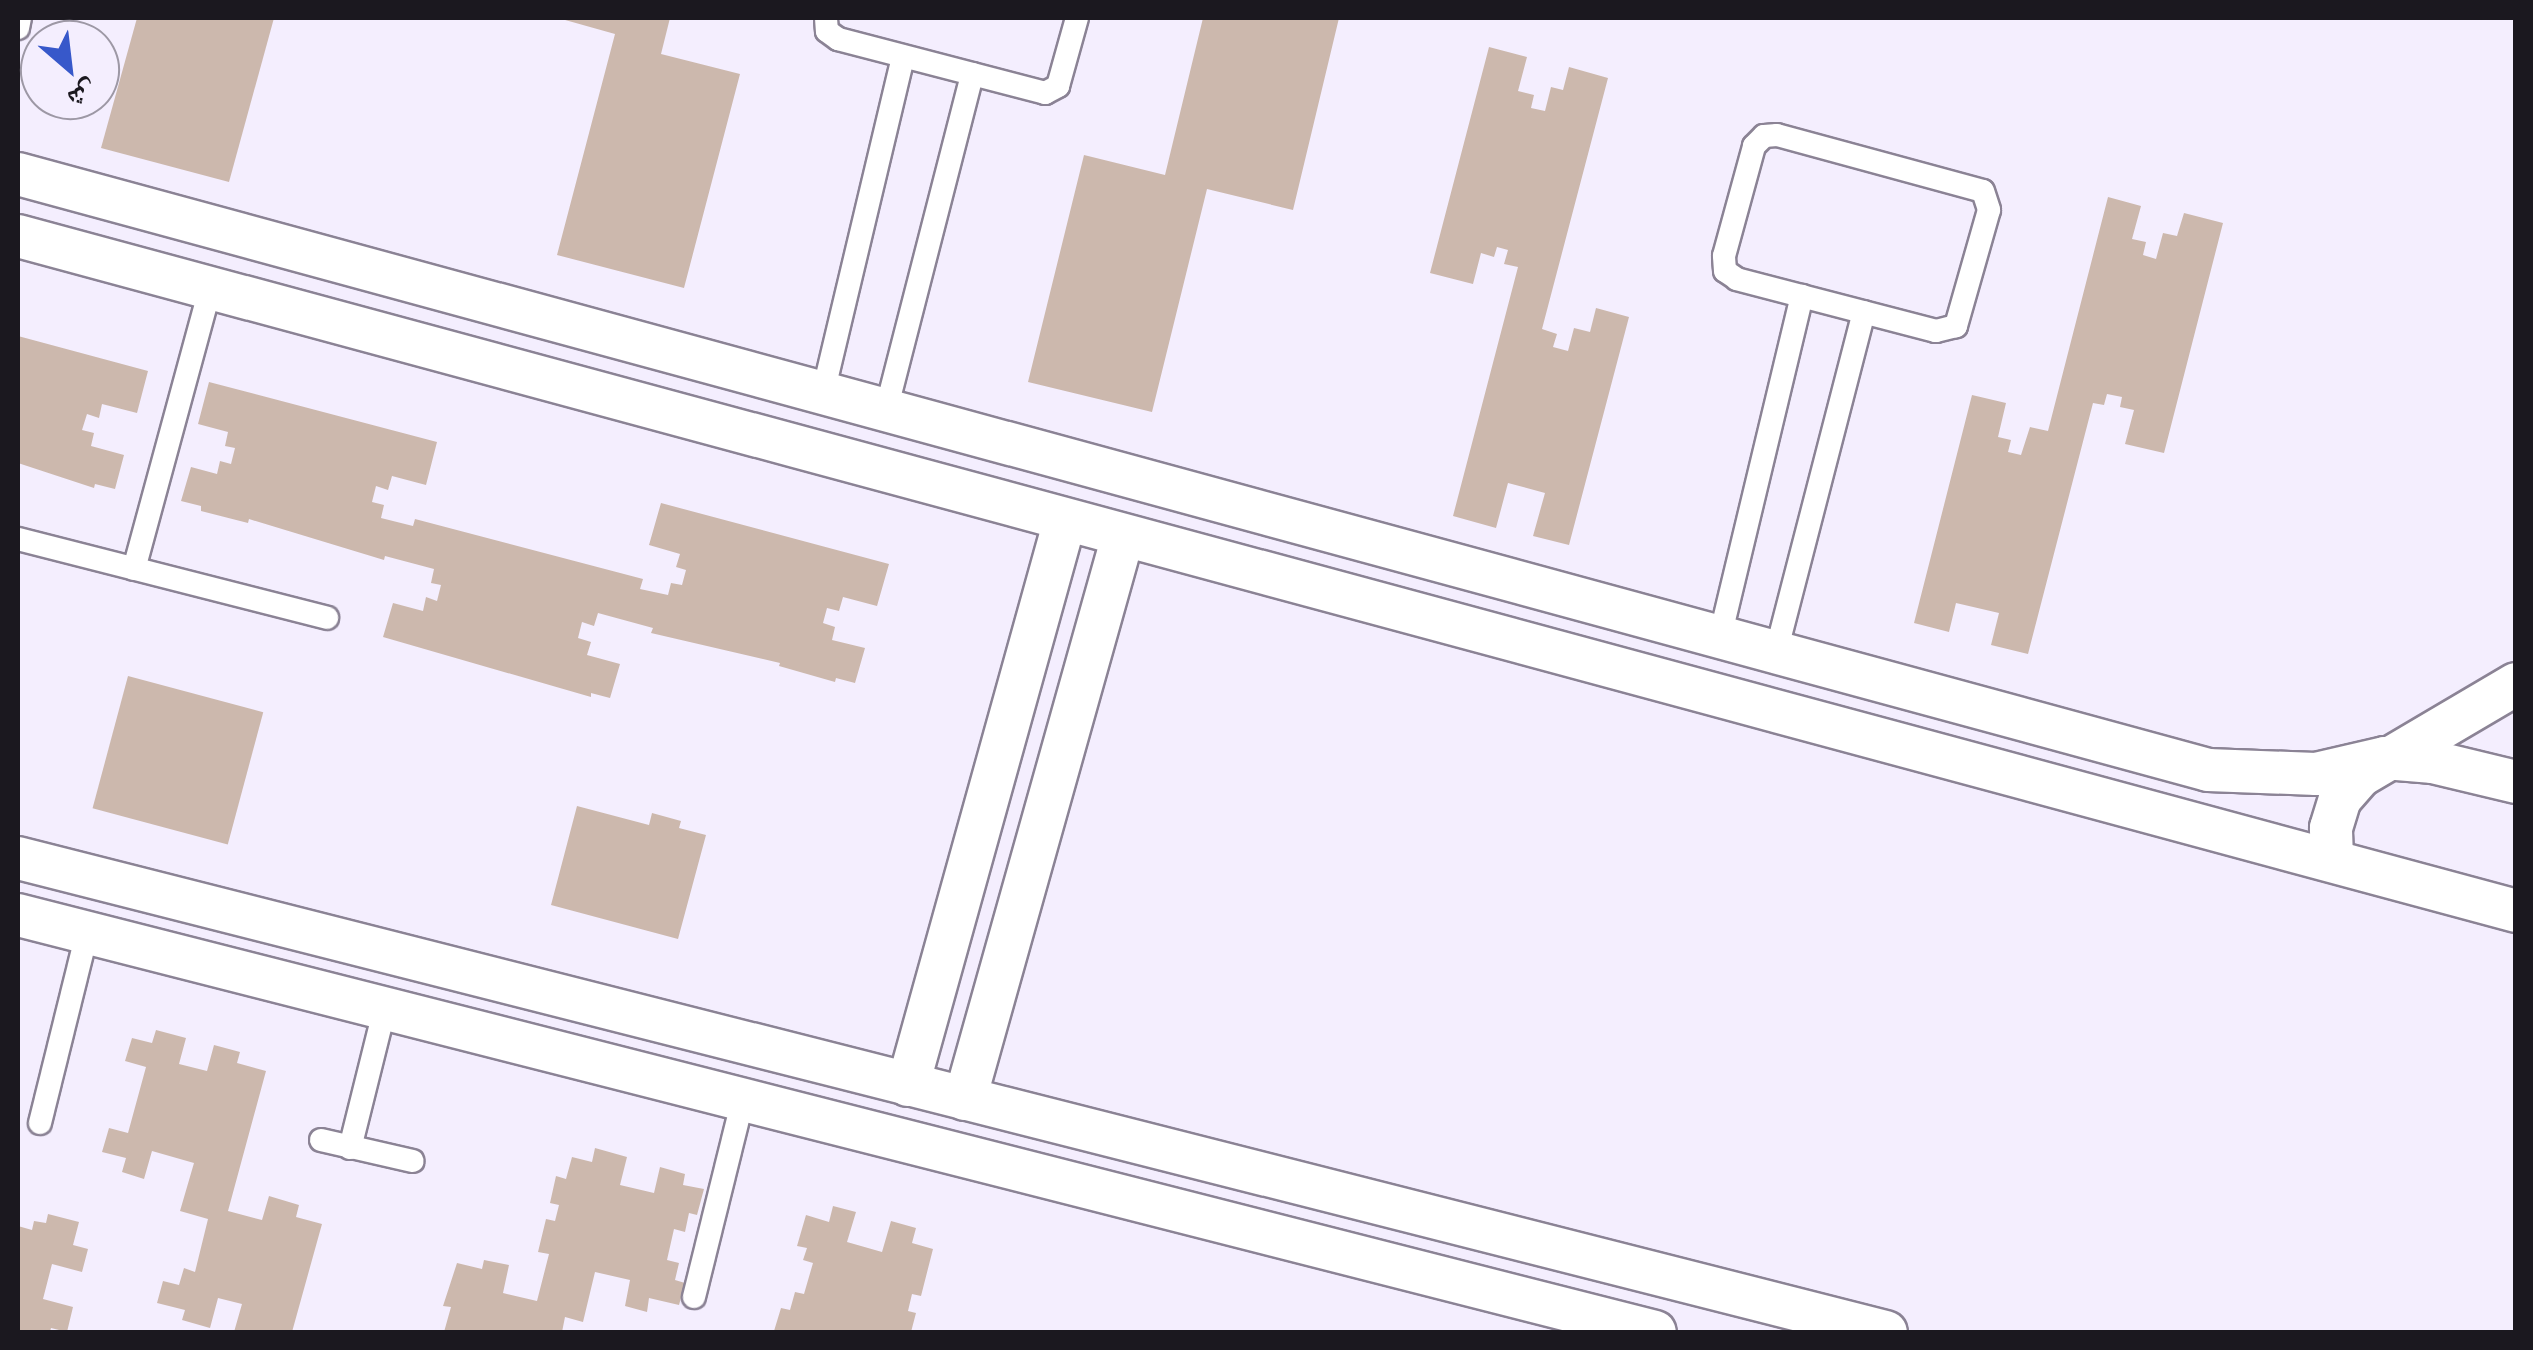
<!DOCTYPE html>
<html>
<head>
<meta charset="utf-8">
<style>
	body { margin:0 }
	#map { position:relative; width:2533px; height:1350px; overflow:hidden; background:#f4eefe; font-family:Arial,"Noto Naskh Arabic",sans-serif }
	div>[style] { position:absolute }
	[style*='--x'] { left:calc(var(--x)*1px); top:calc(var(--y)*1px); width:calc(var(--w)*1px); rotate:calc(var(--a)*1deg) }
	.building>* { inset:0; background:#ccb8ad; transform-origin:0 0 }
	.roads { filter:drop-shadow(2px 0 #8b8395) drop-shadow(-2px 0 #8b8395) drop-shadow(0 2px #8b8395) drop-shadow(0 -2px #8b8395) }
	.lane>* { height:22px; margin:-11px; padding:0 11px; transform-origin:11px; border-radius:11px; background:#fff }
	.street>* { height:42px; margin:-21px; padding:0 21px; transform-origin:21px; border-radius:21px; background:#fff }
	span { translate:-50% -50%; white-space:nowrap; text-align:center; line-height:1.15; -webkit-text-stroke:10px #f4eefe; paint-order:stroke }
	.frame { position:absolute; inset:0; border:20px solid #1b181f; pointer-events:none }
	.north { position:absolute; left:20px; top:20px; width:100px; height:100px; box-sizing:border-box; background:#f4eefe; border:2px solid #9d98a5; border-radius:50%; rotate:152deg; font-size:28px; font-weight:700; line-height:40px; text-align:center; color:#1b181f }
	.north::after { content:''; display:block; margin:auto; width:35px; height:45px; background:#3758ca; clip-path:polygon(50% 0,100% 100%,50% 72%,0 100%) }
</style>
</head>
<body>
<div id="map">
	<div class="building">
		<i style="clip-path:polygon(137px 18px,274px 18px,229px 182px,101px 148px)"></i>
		<i style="clip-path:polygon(558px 18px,670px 18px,661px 54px,740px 74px,684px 288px,557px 255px,615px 34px)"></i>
		<i style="clip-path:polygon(1203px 18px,1339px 18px,1293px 210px,1207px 189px,1152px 412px,1028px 382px,1084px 155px,1165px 175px)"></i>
		<i style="clip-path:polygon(1489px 47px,1527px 57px,1518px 91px,1534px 95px,1531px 108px,1545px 111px,1551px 87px,1563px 90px,1569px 67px,1608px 78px,1542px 329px,1557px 334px,1553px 347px,1568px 351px,1574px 328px,1590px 332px,1596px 308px,1629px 317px,1569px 545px,1533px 536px,1545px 493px,1508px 483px,1496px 528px,1453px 516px,1518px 267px,1504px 264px,1508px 250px,1497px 247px,1494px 257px,1481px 253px,1473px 284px,1430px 273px)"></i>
		<i style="clip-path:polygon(2108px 197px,2141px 206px,2132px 239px,2146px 242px,2143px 255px,2156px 259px,2163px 233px,2177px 236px,2184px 213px,2223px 223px,2164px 453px,2125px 444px,2134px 410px,2120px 407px,2122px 397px,2107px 394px,2104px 405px,2093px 403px,2028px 654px,1991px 645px,1999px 613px,1956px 603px,1949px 632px,1914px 623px,1972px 395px,2006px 403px,1998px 437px,2011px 440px,2008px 452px,2021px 455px,2030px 427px,2048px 431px)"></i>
		<i style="clip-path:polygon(18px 336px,148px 371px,137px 413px,102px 404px,99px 418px,87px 414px,82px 430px,94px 433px,91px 446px,124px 455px,115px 489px,95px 484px,94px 488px,18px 463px)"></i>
		<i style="clip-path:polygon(209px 382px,437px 442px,426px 485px,392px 476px,388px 490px,376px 486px,372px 502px,384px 505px,381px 518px,413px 526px,415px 519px,643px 579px,640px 589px,668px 595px,671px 583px,682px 585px,686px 570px,676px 567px,680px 554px,649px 545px,661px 503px,889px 564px,877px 606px,843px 597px,839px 611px,827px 608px,823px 623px,835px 627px,832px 640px,865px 648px,855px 683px,836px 678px,835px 682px,779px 666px,780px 663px,651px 633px,653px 628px,598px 613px,594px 626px,582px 622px,578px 638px,591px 642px,587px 655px,620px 664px,610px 698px,591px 693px,591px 697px,383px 637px,393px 603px,423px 611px,426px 597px,437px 601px,441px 585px,431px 583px,434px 569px,385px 556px,384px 560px,249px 519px,248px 523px,201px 511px,201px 506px,181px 501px,191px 467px,217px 474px,220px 461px,231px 464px,235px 448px,225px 446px,228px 432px,198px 424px)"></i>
		<i style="left:128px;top:676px;width:140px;height:137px;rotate:15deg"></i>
		<i style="clip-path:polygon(577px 806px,649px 825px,652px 813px,681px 821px,679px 828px,706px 835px,678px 939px,551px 905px)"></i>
		<i style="clip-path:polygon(156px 1030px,186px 1038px,179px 1064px,207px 1071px,214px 1045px,240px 1052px,237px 1063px,266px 1071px,228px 1211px,262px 1220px,269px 1196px,299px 1205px,296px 1217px,322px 1224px,292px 1332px,234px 1332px,242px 1304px,218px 1298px,210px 1328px,182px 1320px,185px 1310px,157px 1303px,163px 1281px,179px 1285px,184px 1268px,195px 1272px,208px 1219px,180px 1211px,194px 1163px,152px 1151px,144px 1179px,122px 1172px,126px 1158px,102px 1152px,109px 1128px,128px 1133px,146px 1067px,125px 1061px,132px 1038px,152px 1043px)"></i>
		<i style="clip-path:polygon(595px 1148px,627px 1157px,620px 1185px,654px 1193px,660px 1167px,685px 1174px,683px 1185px,704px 1189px,697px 1215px,689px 1213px,685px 1232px,674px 1229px,667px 1260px,679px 1263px,675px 1280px,685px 1283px,679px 1305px,649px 1298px,647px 1312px,625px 1306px,630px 1280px,595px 1272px,583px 1322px,565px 1317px,562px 1332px,444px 1332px,451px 1307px,443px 1306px,457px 1263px,482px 1269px,484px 1260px,509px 1265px,503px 1293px,537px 1301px,549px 1254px,538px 1252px,546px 1219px,555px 1221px,559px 1205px,550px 1203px,556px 1176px,566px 1179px,572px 1157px,592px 1162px)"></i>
		<i style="clip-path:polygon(833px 1206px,856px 1212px,847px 1242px,882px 1252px,891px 1221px,916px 1228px,912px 1243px,933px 1249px,921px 1296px,912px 1294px,908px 1311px,916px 1313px,911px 1332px,774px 1331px,781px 1308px,790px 1310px,795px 1292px,804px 1294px,813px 1263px,803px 1260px,807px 1248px,797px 1246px,806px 1215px,829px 1222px)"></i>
		<i style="clip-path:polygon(48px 1214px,79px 1222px,73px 1245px,88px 1249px,82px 1272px,52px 1264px,43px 1299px,73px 1307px,67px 1332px,51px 1328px,50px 1332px,18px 1332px,18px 1226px,32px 1230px,34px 1221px,46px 1223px)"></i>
	</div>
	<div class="roads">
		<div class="lane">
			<i style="--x:826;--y:18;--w:13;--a:86"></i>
			<i style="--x:827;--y:31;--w:14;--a:36"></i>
			<i style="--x:838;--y:39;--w:214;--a:14.6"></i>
			<i style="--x:1045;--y:93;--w:15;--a:-28"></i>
			<i style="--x:1058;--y:86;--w:71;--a:-74.4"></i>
			<i style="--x:18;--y:28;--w:10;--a:-79"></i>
			<i style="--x:1777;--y:135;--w:213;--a:15.2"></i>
			<i style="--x:1983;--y:191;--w:20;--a:72"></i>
			<i style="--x:1989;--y:210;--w:121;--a:105.9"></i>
			<i style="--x:1956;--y:326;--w:21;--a:166"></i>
			<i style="--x:1936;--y:331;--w:206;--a:-165.4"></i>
			<i style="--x:1737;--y:279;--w:14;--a:-146"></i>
			<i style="--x:1725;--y:271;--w:15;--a:-94"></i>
			<i style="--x:1724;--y:256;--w:114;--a:-74.7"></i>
			<i style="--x:1754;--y:146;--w:14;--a:-45"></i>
			<i style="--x:1764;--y:136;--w:13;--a:-4"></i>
			<i style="--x:823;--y:393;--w:346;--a:-76.6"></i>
			<i style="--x:886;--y:410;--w:347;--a:-75.6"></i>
			<i style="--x:18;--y:539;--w:319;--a:14.3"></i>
			<i style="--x:134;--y:569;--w:289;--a:-74.8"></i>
			<i style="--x:1720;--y:637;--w:351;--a:-76.5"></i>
			<i style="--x:1776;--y:652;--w:351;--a:-75.5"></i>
			<i style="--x:40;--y:1123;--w:196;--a:-76.1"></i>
			<i style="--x:321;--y:1140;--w:94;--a:12.9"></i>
			<i style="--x:350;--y:1148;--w:144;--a:-76"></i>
			<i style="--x:694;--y:1297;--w:204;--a:-76.1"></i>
		</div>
		<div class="street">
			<i style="--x:18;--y:174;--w:2270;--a:15.22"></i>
			<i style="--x:2208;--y:770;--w:108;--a:2.1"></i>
			<i style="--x:2316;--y:774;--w:71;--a:-13.1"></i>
			<i style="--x:2385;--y:758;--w:48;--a:4.8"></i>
			<i style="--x:2433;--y:762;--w:85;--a:13.5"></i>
			<i style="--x:18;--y:236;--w:2588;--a:15.12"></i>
			<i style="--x:18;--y:858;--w:1927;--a:14.24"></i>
			<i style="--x:2332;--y:859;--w:31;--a:-92"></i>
			<i style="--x:2331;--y:828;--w:30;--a:-73"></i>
			<i style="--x:2340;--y:799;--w:30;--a:-49"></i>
			<i style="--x:2360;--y:776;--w:181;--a:-30.5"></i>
			<i style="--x:18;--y:915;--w:1689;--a:14.29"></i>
			<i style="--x:908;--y:1085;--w:586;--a:-74.47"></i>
			<i style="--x:965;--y:1099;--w:585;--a:-74.32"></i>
		</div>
	</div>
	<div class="frame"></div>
	<div class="north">ش</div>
</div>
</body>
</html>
